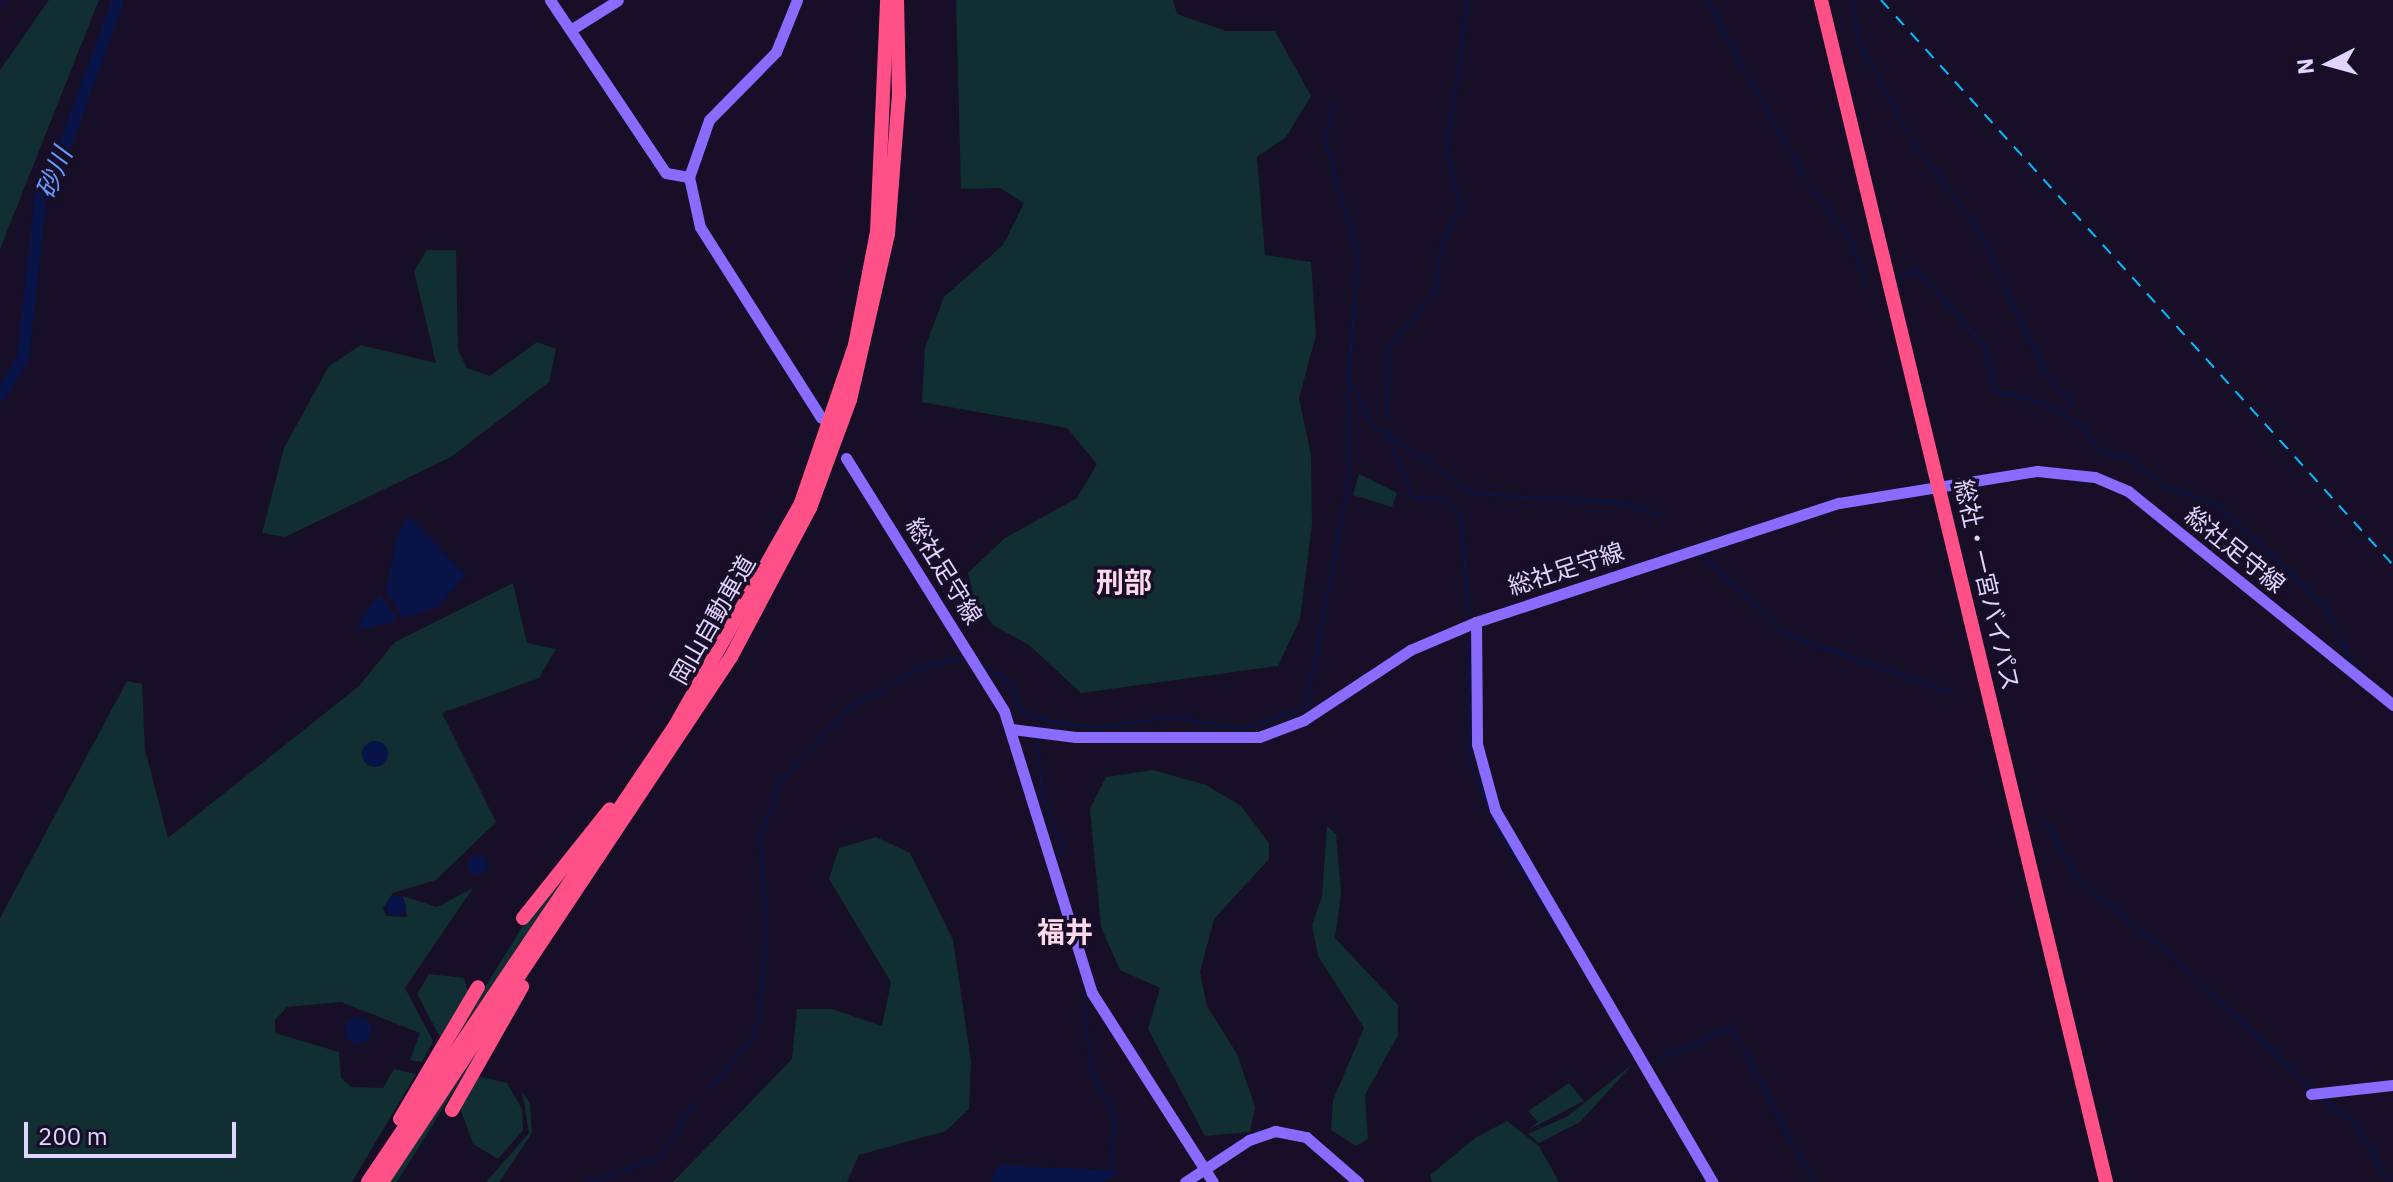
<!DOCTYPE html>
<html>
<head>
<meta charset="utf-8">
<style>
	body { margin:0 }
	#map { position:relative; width:2393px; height:1182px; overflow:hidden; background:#170e28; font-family:"IBM Plex Sans","Noto Sans JP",sans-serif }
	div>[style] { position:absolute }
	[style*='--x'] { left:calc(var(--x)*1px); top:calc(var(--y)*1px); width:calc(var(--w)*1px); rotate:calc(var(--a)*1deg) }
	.green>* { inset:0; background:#112e32 }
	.water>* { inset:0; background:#081447 }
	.round { border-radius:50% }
	.stream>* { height:2px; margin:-1px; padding:0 1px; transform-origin:1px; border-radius:1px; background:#081447 }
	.river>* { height:12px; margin:-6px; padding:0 6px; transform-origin:6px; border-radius:6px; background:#081447 }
	.secondary>* { height:11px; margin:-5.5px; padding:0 5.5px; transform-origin:5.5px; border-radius:5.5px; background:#876cff }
	.highway>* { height:14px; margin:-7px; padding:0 7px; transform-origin:7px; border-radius:7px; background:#ff5087 }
	.rail>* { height:2px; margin-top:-1px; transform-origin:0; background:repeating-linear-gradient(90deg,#01bcff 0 12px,transparent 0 22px) }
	span { translate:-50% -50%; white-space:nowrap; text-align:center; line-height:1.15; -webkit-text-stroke:7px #170e28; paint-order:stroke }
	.street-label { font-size:24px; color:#e0d5ff }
	.water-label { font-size:26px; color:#639dff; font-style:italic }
	.quarter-label { font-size:28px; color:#ffd7ea; font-weight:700 }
	.north { position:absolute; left:2289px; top:24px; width:80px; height:80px; -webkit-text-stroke:6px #170e28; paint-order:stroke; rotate:264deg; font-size:22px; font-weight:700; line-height:32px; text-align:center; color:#e0d5ff }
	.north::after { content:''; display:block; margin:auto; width:28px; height:36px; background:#e0d5ff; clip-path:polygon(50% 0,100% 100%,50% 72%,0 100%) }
	.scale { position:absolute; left:24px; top:1122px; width:212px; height:36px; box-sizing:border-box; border:4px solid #e0d5ff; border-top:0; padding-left:10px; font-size:24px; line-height:28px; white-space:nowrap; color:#e0d5ff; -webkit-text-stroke:6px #170e28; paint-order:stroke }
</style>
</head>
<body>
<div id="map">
	<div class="green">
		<i style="clip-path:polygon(49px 0,99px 0,0 249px,0 70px)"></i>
		<i style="clip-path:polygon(956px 0,1173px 0,1177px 14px,1226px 31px,1275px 31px,1311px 96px,1286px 137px,1257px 157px,1265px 255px,1311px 262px,1316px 335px,1299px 398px,1311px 455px,1312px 524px,1300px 619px,1278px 666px,1081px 693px,1029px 645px,993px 625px,974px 599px,968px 573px,1005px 538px,1077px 498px,1097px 464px,1067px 428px,922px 402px,925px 347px,944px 297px,1003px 245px,1024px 203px,1000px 188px,961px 189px)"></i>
		<i style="clip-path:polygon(427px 250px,456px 250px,458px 350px,467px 368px,490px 376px,537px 342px,556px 349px,549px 382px,451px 457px,285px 537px,262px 533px,284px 448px,329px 366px,361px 345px,436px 363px,414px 271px)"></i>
		<i style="clip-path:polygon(1359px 474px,1397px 493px,1392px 507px,1353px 495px)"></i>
		<i style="clip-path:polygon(513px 583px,527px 643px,556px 649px,539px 678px,442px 713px,496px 822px,436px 880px,393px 893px,383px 908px,386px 916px,407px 917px,403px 896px,437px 907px,473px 888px,405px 988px,433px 1041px,422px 1062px,410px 1060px,420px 1033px,341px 1002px,287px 1007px,275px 1020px,275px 1033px,339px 1052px,341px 1078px,351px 1087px,383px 1088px,394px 1069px,416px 1074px,352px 1182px,0 1182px,0 918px,127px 681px,142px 684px,145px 750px,168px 838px,359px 686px,395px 642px)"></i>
		<i style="clip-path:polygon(1153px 770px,1206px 785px,1241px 806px,1269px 843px,1269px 859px,1214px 919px,1200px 972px,1207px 1006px,1237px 1054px,1255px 1107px,1250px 1132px,1205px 1136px,1148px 1029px,1160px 988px,1120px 970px,1101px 927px,1090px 809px,1106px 777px)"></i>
		<i style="clip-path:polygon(606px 817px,508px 961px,421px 1091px,524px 924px)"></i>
		<i style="clip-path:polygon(1327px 826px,1336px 834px,1341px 893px,1335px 938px,1398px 1005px,1398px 1035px,1365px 1095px,1368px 1139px,1356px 1146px,1331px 1130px,1333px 1100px,1364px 1028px,1318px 956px,1312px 925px,1322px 897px)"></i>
		<i style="clip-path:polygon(876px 837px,910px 853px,953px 940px,971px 1061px,969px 1109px,946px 1131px,859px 1155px,847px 1182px,673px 1182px,792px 1059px,797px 1009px,832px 1009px,882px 1026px,891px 982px,829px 879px,839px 848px)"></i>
		<i style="clip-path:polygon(429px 974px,464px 978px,468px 991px,440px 1037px,417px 994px)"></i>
		<i style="clip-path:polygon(493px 1028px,397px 1182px,389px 1182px)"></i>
		<i style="clip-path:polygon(1634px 1063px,1580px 1122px,1539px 1143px,1528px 1134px,1568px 1116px)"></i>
		<i style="clip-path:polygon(478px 1076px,507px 1083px,522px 1109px,523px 1130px,498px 1159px,473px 1144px,460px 1108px)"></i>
		<i style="clip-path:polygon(1569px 1083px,1584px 1101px,1528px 1130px,1538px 1122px,1528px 1111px)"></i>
		<i style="clip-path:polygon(522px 1091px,530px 1103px,532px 1133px,499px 1182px,486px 1182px,529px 1133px)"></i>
		<i style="clip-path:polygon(1507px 1121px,1539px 1146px,1559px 1182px,1432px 1182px,1430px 1175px,1475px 1138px)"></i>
	</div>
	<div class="water">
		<i style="clip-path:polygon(409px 516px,466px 575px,438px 607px,403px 618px,386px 591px,398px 533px)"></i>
		<i style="clip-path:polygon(380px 594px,398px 621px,357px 630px,363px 616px)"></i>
		<i class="round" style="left:362px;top:741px;width:26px;height:26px"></i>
		<i class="round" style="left:468px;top:855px;width:20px;height:20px"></i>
		<i class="round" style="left:386px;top:896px;width:20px;height:20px"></i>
		<i class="round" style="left:345px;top:1017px;width:26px;height:26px"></i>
		<i style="clip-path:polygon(998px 1165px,1116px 1171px,1117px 1173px,1103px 1182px,991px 1182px)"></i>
	</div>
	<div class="stream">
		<i style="--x:1707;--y:0;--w:203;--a:61.4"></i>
		<i style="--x:1853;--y:0;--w:41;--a:83"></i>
		<i style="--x:1858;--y:41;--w:105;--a:61.5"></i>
		<i style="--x:0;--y:4;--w:5;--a:-53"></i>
		<i style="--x:1332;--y:104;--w:39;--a:99"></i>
		<i style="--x:1326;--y:143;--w:117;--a:74.2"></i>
		<i style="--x:1358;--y:256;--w:121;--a:94.3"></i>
		<i style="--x:1349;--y:377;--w:51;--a:64.4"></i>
		<i style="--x:1371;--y:423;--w:124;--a:34.8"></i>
		<i style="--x:1473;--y:494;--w:143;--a:3.2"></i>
		<i style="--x:1616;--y:502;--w:44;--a:15.9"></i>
		<i style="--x:1913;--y:140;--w:121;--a:54.7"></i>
		<i style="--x:1983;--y:239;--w:145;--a:65"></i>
		<i style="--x:2044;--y:370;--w:46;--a:51.1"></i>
		<i style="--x:1810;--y:184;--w:76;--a:54.6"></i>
		<i style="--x:1854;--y:246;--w:42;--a:75"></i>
		<i style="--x:1899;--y:279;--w:19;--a:-28"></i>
		<i style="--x:1916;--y:270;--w:37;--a:46"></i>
		<i style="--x:1942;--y:297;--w:66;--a:49.3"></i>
		<i style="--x:1985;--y:347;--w:45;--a:78.4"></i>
		<i style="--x:1994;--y:391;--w:51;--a:13.5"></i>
		<i style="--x:2044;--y:403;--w:39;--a:31"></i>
		<i style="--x:1387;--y:420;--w:72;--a:-88.4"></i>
		<i style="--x:1389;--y:348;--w:75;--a:-51"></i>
		<i style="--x:1436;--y:290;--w:44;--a:-83.5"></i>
		<i style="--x:1441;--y:246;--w:42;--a:-61.6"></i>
		<i style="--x:1461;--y:209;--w:61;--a:-103.3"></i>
		<i style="--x:1447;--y:150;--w:151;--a:-82"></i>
		<i style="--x:2077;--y:422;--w:38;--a:51"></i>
		<i style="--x:2101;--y:452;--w:24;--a:9"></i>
		<i style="--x:2125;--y:456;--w:54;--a:36.7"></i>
		<i style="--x:2168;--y:488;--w:53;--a:18.8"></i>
		<i style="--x:2218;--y:505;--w:151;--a:43.7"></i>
		<i style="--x:2327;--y:609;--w:68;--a:64.6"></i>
		<i style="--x:1387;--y:431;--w:71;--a:68.5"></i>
		<i style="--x:1413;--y:497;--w:34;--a:5"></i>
		<i style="--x:1447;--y:500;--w:21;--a:49"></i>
		<i style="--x:1461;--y:516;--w:99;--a:85.4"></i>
		<i style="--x:1702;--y:554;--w:115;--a:43.9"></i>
		<i style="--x:1785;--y:634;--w:180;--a:19.4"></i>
		<i style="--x:1468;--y:643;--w:119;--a:89.5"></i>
		<i style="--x:1469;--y:762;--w:80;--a:66.3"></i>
		<i style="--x:1501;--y:835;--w:123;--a:58.6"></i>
		<i style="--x:987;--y:669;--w:21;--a:29"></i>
		<i style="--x:1005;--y:679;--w:40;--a:60.3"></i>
		<i style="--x:1025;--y:714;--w:36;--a:16"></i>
		<i style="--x:1060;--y:724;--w:42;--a:4.1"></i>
		<i style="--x:1102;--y:727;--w:72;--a:-8"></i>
		<i style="--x:1173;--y:717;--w:71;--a:9.7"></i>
		<i style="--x:1243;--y:729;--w:66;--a:-18.4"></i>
		<i style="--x:1306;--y:708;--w:226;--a:-79.3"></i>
		<i style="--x:1348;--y:486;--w:130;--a:-89.6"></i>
		<i style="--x:1038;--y:738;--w:59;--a:86.1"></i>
		<i style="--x:1042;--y:797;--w:56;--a:68"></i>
		<i style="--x:1063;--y:849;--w:11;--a:128"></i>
		<i style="--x:2043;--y:818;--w:73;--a:60.3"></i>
		<i style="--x:2079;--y:881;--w:117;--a:38.7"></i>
		<i style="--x:2170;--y:954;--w:197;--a:43.6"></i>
		<i style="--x:1080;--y:939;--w:13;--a:67"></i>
		<i style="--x:1084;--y:994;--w:78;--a:84.9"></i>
		<i style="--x:1091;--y:1072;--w:48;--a:60.3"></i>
		<i style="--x:1115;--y:1114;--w:58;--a:93.9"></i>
		<i style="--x:1659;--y:1059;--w:78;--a:-23.3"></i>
		<i style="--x:1731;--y:1028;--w:175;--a:61.7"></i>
		<i style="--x:709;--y:1088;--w:64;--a:-48.8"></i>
		<i style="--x:751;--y:1040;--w:24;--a:-71"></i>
		<i style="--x:759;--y:1017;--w:86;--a:-84.7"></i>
		<i style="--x:767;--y:931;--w:93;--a:-94.3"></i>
		<i style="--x:760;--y:838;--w:59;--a:-70"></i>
		<i style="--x:780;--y:783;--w:101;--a:-47.8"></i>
		<i style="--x:848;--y:708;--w:81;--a:-28.8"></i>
		<i style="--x:919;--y:669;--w:43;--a:-14.7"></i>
		<i style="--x:2321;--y:1097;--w:41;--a:37.1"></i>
		<i style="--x:2354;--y:1122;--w:69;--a:59.7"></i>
		<i style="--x:590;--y:1182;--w:76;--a:-19.1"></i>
		<i style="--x:662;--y:1157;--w:61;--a:-60.5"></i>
	</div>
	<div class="river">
		<i style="--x:0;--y:396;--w:44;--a:-58.8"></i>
		<i style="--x:23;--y:358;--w:166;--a:-83.8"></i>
		<i style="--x:41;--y:193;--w:35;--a:-59"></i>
		<i style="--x:59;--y:163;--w:173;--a:-70.1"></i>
	</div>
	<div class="secondary">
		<i style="--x:550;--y:0;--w:208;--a:56.2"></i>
		<i style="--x:666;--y:173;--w:23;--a:10"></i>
		<i style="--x:797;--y:0;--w:56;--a:112"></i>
		<i style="--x:776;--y:52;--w:95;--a:134.6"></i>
		<i style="--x:709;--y:120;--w:60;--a:109.3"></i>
		<i style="--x:689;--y:177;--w:51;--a:77.6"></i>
		<i style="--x:700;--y:227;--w:226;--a:57.6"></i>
		<i style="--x:572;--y:29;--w:54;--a:-32.2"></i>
		<i style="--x:846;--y:458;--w:298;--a:58"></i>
		<i style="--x:1004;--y:711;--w:295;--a:72.7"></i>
		<i style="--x:1092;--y:993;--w:224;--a:57.4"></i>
		<i style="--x:1476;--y:622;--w:122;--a:89.5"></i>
		<i style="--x:1477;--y:744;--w:68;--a:74.7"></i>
		<i style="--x:1495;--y:810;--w:431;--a:59.7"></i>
		<i style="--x:1011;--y:729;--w:65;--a:7"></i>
		<i style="--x:1076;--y:737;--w:183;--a:0"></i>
		<i style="--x:1259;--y:737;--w:48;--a:-20.7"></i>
		<i style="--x:1304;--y:720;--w:127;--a:-33.4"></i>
		<i style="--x:1410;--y:650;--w:72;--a:-23"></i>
		<i style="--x:1476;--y:622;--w:382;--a:-18.2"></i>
		<i style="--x:1839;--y:503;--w:201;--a:-9.2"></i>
		<i style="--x:2037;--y:471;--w:58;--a:5.9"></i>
		<i style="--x:2095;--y:477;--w:36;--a:23"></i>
		<i style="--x:2128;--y:491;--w:341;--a:38.9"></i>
		<i style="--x:2311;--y:1094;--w:82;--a:-6.3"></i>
		<i style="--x:1185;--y:1182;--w:77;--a:-33.3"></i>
		<i style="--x:1249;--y:1140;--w:28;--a:-19"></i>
		<i style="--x:1275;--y:1131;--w:32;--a:11"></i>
		<i style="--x:1306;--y:1137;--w:69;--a:40.9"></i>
	</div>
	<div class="highway">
		<i style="--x:1821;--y:0;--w:1216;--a:76.44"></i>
		<i style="--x:523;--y:918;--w:139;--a:-51.4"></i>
		<i style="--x:452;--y:1110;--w:142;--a:-60.4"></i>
		<i style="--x:400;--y:1119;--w:153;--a:-59.4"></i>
		<i style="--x:368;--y:1182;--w:550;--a:-56.05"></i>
		<i style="--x:675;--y:726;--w:256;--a:-60.5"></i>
		<i style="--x:801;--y:503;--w:167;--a:-71.1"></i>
		<i style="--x:855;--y:345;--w:115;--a:-79"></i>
		<i style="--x:877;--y:232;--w:232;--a:-87.5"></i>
		<i style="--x:382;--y:1182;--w:630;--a:-56.39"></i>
		<i style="--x:731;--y:657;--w:169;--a:-62.1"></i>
		<i style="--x:810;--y:508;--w:115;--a:-69.7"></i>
		<i style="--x:850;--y:400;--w:170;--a:-77.1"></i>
		<i style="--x:888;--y:234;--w:140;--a:-85.5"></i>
		<i style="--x:899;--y:94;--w:94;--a:-91.2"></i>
	</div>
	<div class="rail">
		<i style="--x:1881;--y:0;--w:762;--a:47.82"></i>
	</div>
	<div class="street-label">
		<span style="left:2235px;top:550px;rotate:39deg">総社足守線</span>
		<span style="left:1566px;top:569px;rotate:-18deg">総社足守線</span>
		<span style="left:944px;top:571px;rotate:58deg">総社足守線</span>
		<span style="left:1987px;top:585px;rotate:77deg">総社・一宮バイパス</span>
		<span style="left:713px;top:620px;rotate:-60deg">岡山自動車道</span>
	</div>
	<div class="water-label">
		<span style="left:54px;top:173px;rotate:-68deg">砂川</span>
	</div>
	<div class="quarter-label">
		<span style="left:1124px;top:582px">刑部</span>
		<span style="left:1065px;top:932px">福井</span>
	</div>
	<div class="north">N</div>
	<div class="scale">200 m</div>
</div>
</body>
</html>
